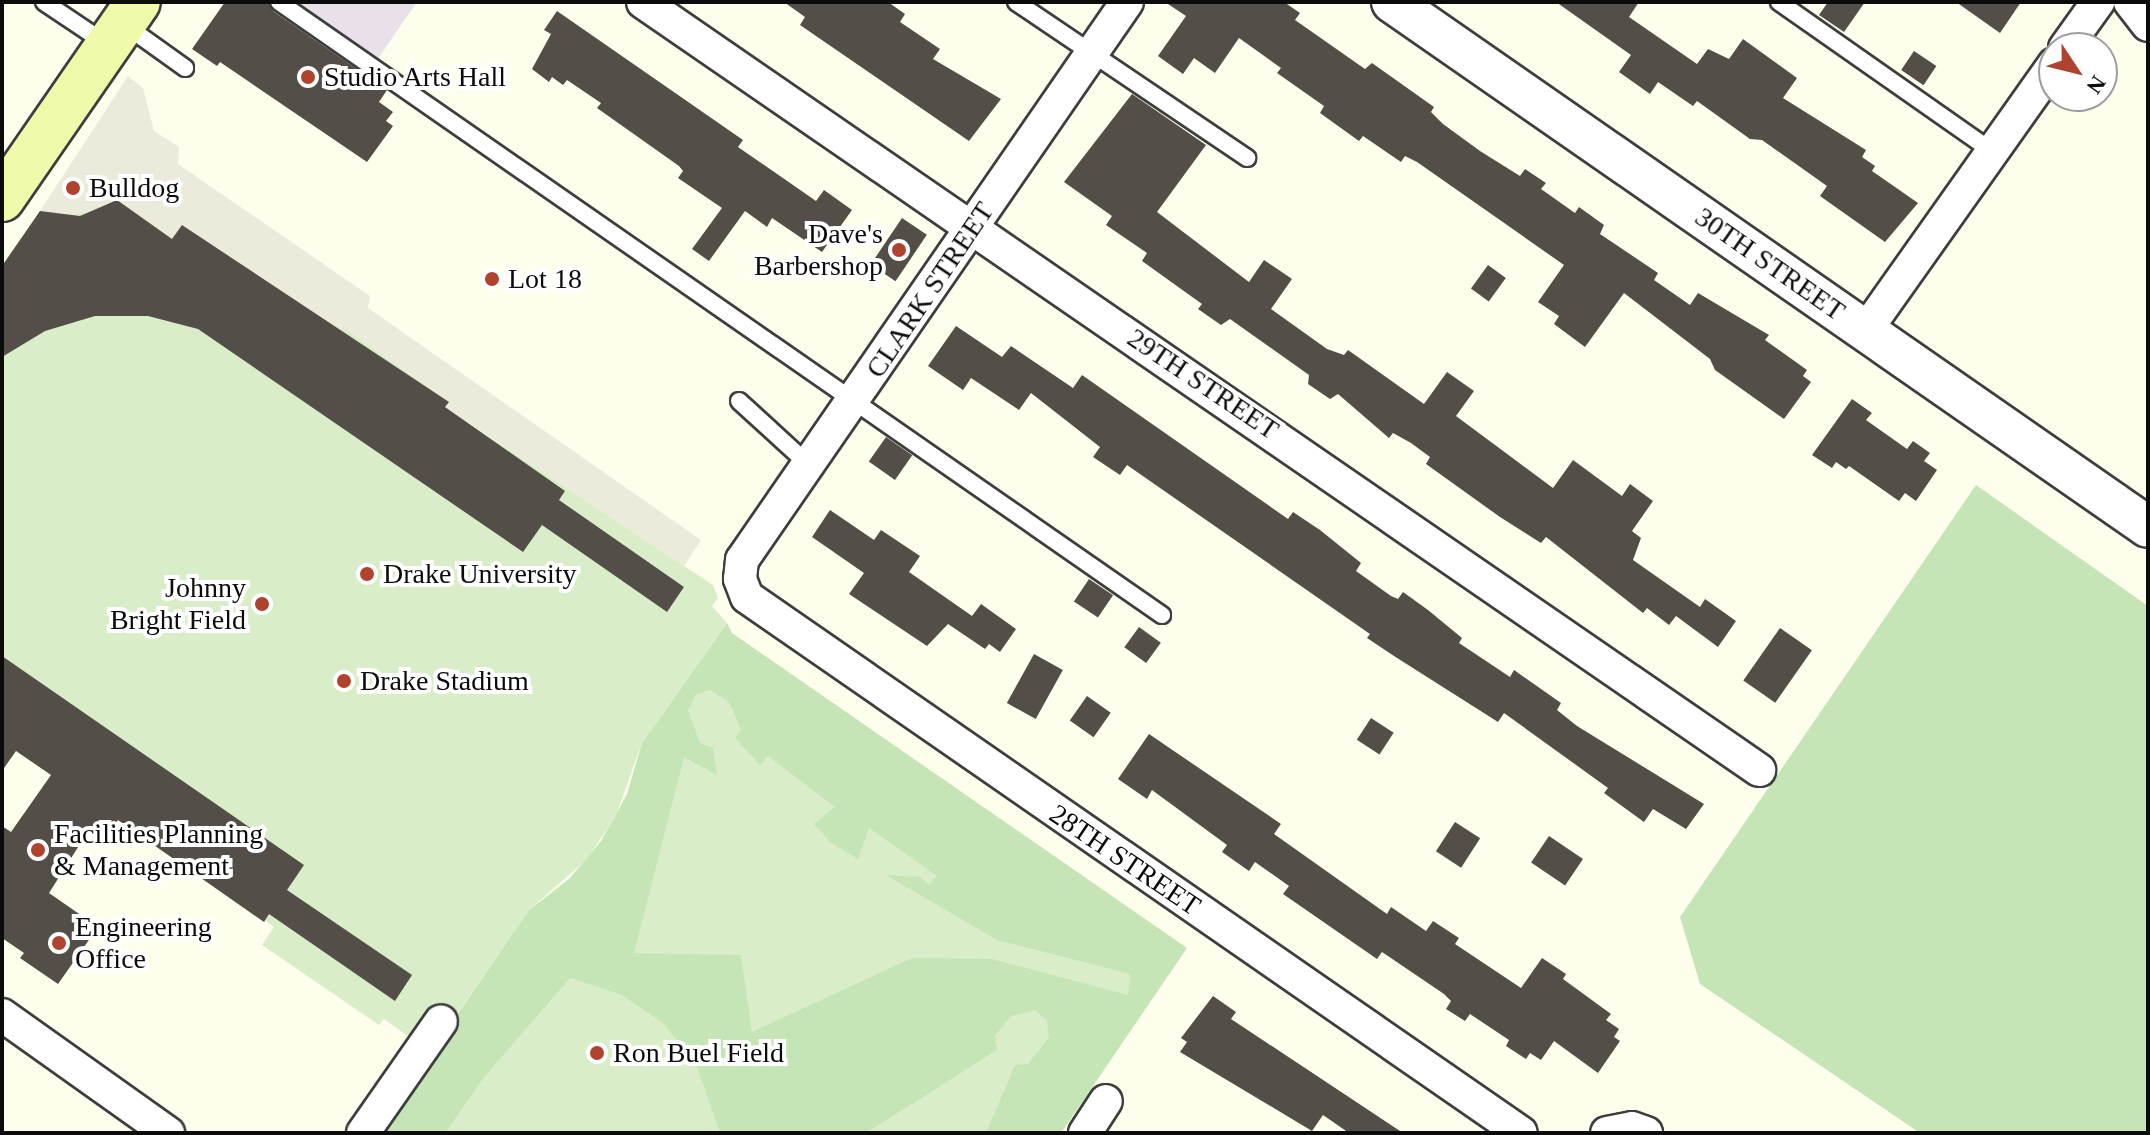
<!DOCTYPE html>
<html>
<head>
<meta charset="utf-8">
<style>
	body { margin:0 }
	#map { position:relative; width:2150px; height:1135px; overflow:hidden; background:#fdfeeb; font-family:"Times New Roman",serif }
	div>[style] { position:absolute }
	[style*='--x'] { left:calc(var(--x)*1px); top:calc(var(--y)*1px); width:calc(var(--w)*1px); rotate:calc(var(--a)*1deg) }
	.industrial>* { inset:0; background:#eae0e9 }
	.green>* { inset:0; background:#c6e5b7 }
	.pitch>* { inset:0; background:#d9edc9 }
	.plaza>* { inset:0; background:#ecebdb }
	.building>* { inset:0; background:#534f48; transform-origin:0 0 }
	.roads { filter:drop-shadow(2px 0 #3e3e3e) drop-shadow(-2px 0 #3e3e3e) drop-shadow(0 2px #3e3e3e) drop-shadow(0 -2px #3e3e3e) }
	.service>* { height:16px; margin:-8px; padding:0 8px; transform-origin:8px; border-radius:8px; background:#fff }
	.minor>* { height:32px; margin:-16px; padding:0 16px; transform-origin:16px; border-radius:16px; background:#fff }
	.tertiary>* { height:40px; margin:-20px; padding:0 20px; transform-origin:20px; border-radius:20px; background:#fff }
	.secondary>* { height:44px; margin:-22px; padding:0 22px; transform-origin:22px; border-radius:22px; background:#f1f9aa }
	.dots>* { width:22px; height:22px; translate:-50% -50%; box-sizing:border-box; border:4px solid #fff; border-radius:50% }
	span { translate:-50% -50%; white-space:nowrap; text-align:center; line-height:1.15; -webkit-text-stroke:8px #fff; paint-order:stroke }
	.poi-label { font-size:28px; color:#0b0b0b }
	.left { translate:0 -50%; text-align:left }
	.right { translate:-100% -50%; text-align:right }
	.street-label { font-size:28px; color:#0b0b0b }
	.frame { position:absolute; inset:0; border:4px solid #0b0b0b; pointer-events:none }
	.north { position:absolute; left:2038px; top:32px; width:80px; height:80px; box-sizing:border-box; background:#fff; border:2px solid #9d9d9d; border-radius:50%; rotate:125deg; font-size:22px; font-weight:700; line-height:32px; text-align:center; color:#0b0b0b }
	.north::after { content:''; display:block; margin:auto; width:28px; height:36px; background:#b0432e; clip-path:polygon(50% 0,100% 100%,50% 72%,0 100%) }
</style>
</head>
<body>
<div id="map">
	<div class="industrial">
		<i style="clip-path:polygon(294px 2px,417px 2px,377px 60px)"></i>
	</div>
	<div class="green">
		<i style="clip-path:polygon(1976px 485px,2148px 606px,2148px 1133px,1920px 1133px,1700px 984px,1680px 917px)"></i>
		<i style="clip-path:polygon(727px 623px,732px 633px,1187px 948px,1061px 1133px,376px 1133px,529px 910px,569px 879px,601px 841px,627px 794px,642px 743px)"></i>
	</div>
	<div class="pitch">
		<i style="clip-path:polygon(40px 211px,93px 212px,172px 238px,182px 225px,337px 332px,342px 326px,449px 402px,446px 408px,713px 585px,718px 598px,712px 606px,727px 623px,642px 743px,615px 818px,586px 860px,529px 910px,431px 1052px,384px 1019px,379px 1025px,262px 945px,274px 927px,2px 738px,2px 266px)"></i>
		<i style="clip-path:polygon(710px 690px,729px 702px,741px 730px,735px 738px,760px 765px,768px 756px,835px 807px,814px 824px,831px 843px,858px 859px,869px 828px,937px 876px,929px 885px,920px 877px,886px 875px,997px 940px,1130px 974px,1128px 995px,992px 959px,912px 958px,752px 1032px,741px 955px,634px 953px,684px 757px,717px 775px,713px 748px,700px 743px,688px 711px,695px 695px)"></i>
		<i style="clip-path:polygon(570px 978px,620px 994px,663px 1023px,696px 1064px,720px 1133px,445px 1133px,485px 1076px)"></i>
		<i style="clip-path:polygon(1035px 1010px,1047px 1021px,1049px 1037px,1028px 1064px,1015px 1065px,986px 1133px,866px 1133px,997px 1050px,995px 1036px,1011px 1016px)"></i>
	</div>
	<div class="plaza">
		<i style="clip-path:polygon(128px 76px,143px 88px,154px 131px,179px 147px,178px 164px,370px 296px,368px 308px,701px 540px,684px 566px,445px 407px,448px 402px,343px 327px,338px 333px,182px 225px,172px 239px,93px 212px,66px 216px,40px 211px)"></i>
	</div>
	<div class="building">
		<i style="clip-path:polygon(225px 2px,268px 2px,273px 11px,387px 90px,379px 102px,393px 112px,386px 121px,393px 126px,367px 162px,220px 62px,217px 66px,192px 49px)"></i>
		<i style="clip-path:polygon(784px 2px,888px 2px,905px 14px,900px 22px,940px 49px,933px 59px,1001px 99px,969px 141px,800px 25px,805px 17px)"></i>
		<i style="clip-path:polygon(1165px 2px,1284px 2px,1300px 13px,1295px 20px,1365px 69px,1372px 63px,1434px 107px,1431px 112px,1443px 124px,1480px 151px,1520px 176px,1525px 169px,1546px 183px,1541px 189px,1575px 213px,1579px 207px,1604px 225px,1600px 234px,1658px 273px,1654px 280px,1690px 305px,1698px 293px,1769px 335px,1765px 340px,1807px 370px,1803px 376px,1811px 382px,1784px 419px,1715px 370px,1710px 359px,1624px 293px,1585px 347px,1554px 324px,1559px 316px,1538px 302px,1564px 265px,1417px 162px,1405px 156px,1401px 162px,1363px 136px,1359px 141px,1320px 113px,1324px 106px,1277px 73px,1281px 68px,1239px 38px,1215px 73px,1194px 58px,1183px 74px,1158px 56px,1186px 16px)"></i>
		<i style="clip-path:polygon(1556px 2px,1639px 2px,1629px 17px,1697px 64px,1708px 49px,1729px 59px,1743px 39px,1797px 78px,1783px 98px,1866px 150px,1862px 157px,1875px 166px,1872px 171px,1918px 203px,1885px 242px,1820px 196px,1827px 186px,1762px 140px,1750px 139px,1697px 101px,1693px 106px,1658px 82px,1650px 94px,1619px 72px,1631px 55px)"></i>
		<i style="clip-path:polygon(1828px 2px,1865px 2px,1844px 32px,1819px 15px)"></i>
		<i style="clip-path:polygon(1956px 2px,2021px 2px,2000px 33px)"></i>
		<i style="clip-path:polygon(557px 11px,743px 140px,738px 147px,816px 201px,824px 190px,852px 210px,822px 252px,772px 218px,767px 227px,745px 211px,709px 261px,692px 249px,722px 208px,678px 178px,683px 171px,679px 166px,597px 108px,601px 103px,567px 80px,563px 85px,552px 77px,549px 82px,532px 69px,551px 34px,544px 30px)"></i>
		<i style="left:1914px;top:51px;width:27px;height:23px;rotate:34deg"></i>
		<i style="clip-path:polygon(1132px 94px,1206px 145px,1157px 212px,1249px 282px,1264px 260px,1292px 279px,1271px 309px,1327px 349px,1344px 355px,1348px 350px,1424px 404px,1447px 372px,1474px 391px,1456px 416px,1553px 488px,1573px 460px,1622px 496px,1630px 484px,1653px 501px,1632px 531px,1641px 538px,1633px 560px,1700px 607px,1705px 599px,1736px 621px,1718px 647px,1676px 616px,1669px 625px,1647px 608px,1643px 613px,1546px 537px,1541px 543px,1500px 517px,1426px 464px,1430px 457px,1411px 443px,1393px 433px,1389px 438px,1338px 394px,1330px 399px,1308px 384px,1309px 375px,1230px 319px,1221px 325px,1198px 309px,1202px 304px,1142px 261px,1147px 253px,1106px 225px,1112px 216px,1064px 182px)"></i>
		<i style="clip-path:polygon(117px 200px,172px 239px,182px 225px,449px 402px,445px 407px,565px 491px,559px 500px,684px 587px,667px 612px,542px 525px,523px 552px,198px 329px,148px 316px,95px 316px,45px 331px,2px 357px,2px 266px,40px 211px,80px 216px)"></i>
		<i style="left:902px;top:218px;width:30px;height:56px;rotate:34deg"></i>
		<i style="left:1488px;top:265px;width:22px;height:29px;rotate:36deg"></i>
		<i style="clip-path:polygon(956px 326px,1002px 357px,1011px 346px,1073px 388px,1082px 375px,1288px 519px,1293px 512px,1320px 530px,1361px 563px,1356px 571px,1391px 596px,1398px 599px,1403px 592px,1428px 610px,1462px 638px,1459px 643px,1510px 677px,1514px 670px,1561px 703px,1557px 710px,1577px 726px,1704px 804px,1686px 829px,1653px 809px,1644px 822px,1604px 793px,1608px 788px,1504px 713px,1498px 722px,1394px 656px,1367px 638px,1370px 634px,1127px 465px,1120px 475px,1093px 457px,1100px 447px,1031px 393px,1019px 410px,971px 378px,963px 390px,928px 366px)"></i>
		<i style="clip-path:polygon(1852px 399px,1872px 413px,1866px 420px,1907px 449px,1913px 441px,1930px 453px,1924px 461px,1937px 470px,1916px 501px,1905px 493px,1899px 501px,1849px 466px,1846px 469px,1836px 462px,1832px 468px,1812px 455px)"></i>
		<i style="left:886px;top:437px;width:32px;height:30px;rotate:35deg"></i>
		<i style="clip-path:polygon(830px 510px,874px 540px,881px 530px,920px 556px,909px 572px,972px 616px,981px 604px,1016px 629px,1000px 652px,989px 644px,985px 649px,948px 624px,927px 646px,849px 594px,864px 573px,812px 537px)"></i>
		<i style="left:1089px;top:579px;width:29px;height:27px;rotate:34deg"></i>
		<i style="left:1139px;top:627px;width:27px;height:25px;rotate:36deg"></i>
		<i style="left:1780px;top:628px;width:39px;height:64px;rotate:35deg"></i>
		<i style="left:1034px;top:654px;width:33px;height:56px;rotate:29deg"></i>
		<i style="clip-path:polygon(2px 656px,304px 865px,287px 890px,412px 975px,395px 1001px,269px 914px,264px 922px,118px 820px,102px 843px,87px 833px,49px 893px,98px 927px,58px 984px,20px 958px,24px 953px,2px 938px,2px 826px,11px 832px,51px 775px,16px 751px,2px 771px)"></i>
		<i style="left:1087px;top:696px;width:29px;height:30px;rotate:35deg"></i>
		<i style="left:1371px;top:718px;width:27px;height:26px;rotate:33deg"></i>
		<i style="clip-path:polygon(1149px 734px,1281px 824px,1274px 834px,1387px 914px,1391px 907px,1426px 931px,1433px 921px,1459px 938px,1455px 944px,1521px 988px,1542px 958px,1566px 974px,1563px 979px,1611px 1014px,1606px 1020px,1619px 1029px,1614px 1037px,1620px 1041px,1598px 1073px,1554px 1041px,1541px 1060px,1530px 1053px,1526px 1059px,1506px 1046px,1509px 1040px,1470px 1014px,1465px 1021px,1446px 1009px,1451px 1001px,1444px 994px,1382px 952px,1377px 959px,1283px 894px,1289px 886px,1255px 862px,1249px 871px,1222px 852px,1227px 845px,1152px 790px,1147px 799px,1118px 779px)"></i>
		<i style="left:1455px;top:822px;width:30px;height:35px;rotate:33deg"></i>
		<i style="left:1549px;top:836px;width:41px;height:32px;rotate:34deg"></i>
		<i style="clip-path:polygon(1213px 996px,1236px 1012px,1231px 1019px,1403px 1133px,1349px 1133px,1323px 1115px,1312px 1131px,1180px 1052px,1187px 1042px,1181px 1038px)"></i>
	</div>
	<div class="roads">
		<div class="service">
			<i style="--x:44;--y:2;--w:73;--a:33.9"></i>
			<i style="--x:279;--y:2;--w:1075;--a:34.77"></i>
			<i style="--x:1016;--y:2;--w:279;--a:34"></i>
			<i style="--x:1779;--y:2;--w:260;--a:35"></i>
			<i style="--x:125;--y:25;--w:74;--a:35.6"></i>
			<i style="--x:739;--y:401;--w:95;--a:42.4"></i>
		</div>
		<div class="minor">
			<i style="--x:643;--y:2;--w:1355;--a:34.53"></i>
			<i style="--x:1127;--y:2;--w:678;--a:124.6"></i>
			<i style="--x:742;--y:560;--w:19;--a:96"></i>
			<i style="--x:740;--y:579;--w:19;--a:69"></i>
			<i style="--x:747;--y:597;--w:941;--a:34.7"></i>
			<i style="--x:2130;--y:2;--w:29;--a:52"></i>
			<i style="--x:2065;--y:48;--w:57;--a:-54.3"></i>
			<i style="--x:1866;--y:330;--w:326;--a:-54.7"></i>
			<i style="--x:2;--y:1015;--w:204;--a:35.4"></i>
			<i style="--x:363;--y:1133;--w:136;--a:-55.1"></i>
			<i style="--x:1085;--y:1133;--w:38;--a:-57"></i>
			<i style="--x:1607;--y:1133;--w:25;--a:-11"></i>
			<i style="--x:1632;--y:1128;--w:15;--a:20"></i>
		</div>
		<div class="tertiary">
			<i style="--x:1392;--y:2;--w:920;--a:34.78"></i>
		</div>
		<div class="secondary">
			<i style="--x:2;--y:199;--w:239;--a:-55.4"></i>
		</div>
	</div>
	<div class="dots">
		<i style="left:308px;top:77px;background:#b0432e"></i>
		<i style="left:73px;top:188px;background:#b0432e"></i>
		<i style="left:899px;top:250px;background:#b0432e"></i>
		<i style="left:492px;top:279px;background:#b0432e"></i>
		<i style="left:367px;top:574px;background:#b0432e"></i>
		<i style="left:262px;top:604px;background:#b0432e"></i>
		<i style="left:344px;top:681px;background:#b0432e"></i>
		<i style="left:38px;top:850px;background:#b0432e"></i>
		<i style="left:59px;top:943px;background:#b0432e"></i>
		<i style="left:597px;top:1053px;background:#b0432e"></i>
	</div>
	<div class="poi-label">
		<span class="left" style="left:324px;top:77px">Studio Arts Hall</span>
		<span class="left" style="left:89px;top:188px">Bulldog</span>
		<span class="right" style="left:883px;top:250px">Dave's<br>Barbershop</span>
		<span class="left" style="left:508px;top:279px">Lot 18</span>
		<span class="left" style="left:383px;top:574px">Drake University</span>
		<span class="right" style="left:246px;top:604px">Johnny<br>Bright Field</span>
		<span class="left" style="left:360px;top:681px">Drake Stadium</span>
		<span class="left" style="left:54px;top:850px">Facilities Planning<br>&amp; Management</span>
		<span class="left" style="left:75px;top:943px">Engineering<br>Office</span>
		<span class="left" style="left:613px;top:1053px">Ron Buel Field</span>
	</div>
	<div class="street-label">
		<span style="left:1770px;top:264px;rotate:35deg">30TH STREET</span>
		<span style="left:930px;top:290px;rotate:-56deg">CLARK STREET</span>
		<span style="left:1203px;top:384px;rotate:34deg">29TH STREET</span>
		<span style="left:1125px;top:860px;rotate:34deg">28TH STREET</span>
	</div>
	<div class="frame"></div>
	<div class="north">N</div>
</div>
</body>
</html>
